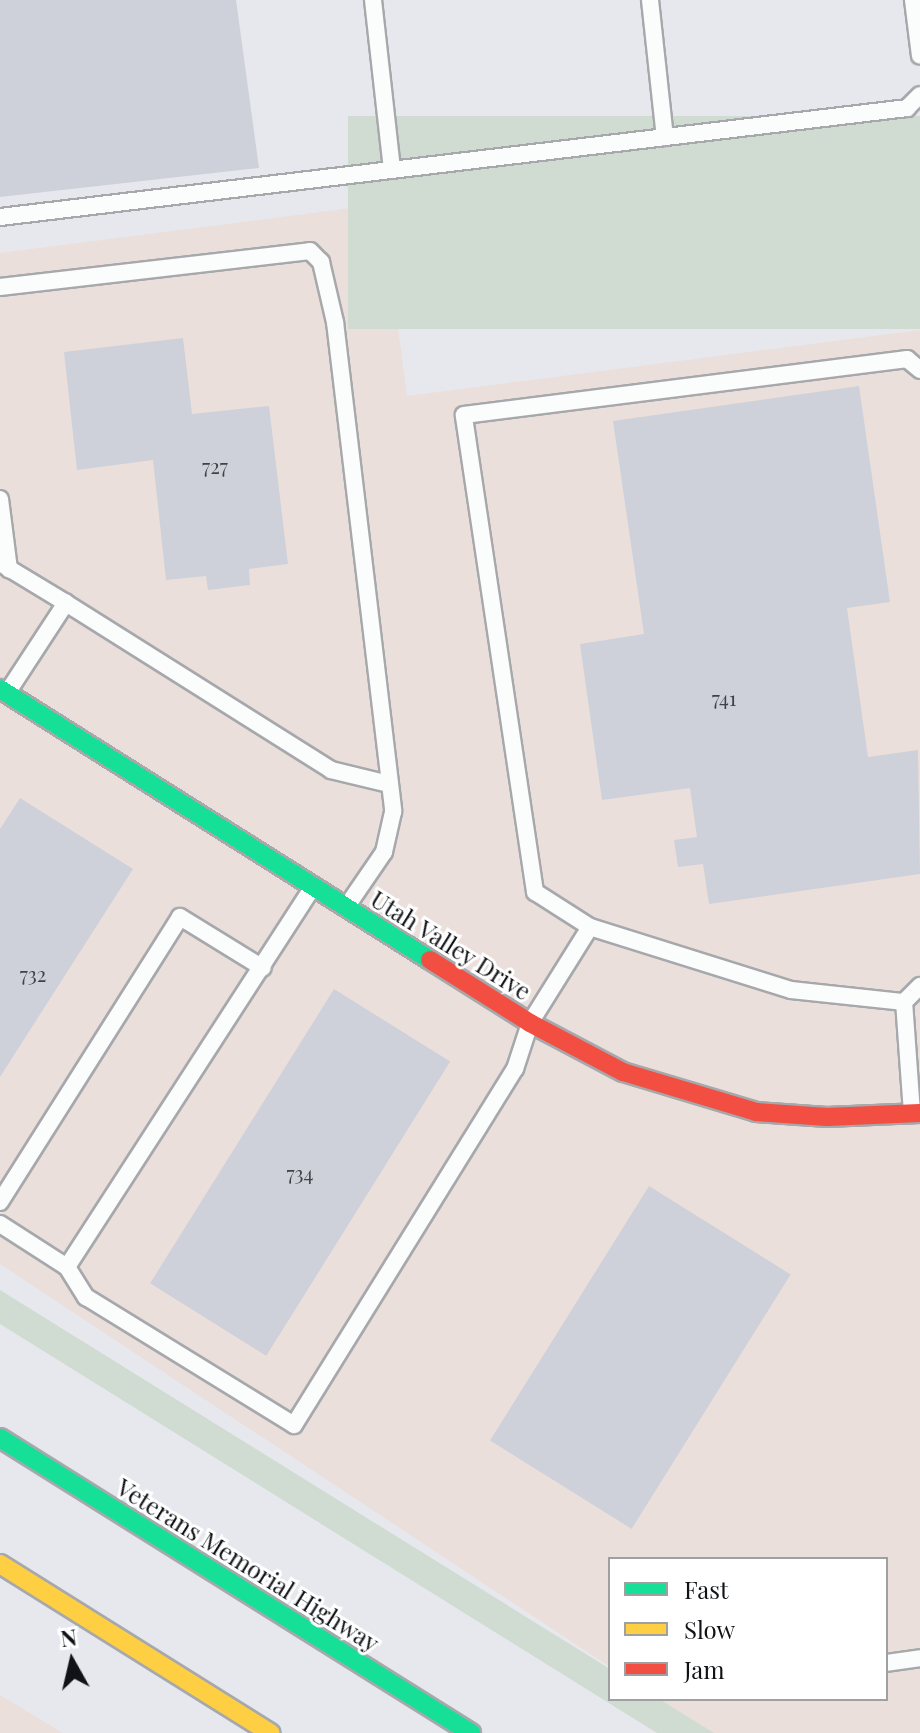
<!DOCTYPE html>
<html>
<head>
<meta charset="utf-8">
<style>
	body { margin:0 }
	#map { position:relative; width:920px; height:1733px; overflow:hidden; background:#e6e8ee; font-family:"Playfair Display",serif }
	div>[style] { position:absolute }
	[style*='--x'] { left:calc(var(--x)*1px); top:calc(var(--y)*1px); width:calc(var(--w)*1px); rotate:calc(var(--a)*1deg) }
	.commercial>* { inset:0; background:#ebdfdb }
	.green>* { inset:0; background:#d0dcd1; transform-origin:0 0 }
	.building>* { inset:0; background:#ced1da; transform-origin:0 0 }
	.roads { filter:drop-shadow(2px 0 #a6a8ac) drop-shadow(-2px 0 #a6a8ac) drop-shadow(0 2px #a6a8ac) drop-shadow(0 -2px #a6a8ac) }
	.lane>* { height:16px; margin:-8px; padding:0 8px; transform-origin:8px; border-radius:8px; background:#fbfcfc }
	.fast>* { height:18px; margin:-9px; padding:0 9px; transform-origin:9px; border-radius:9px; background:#16e098 }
	.slow>* { height:18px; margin:-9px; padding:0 9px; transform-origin:9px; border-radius:9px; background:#ffcf43 }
	.jam>* { height:18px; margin:-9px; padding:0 9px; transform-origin:9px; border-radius:9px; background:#f24e42 }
	span { translate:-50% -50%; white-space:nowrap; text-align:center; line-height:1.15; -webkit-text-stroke:6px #fff; paint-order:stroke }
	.number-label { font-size:20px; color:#404246 }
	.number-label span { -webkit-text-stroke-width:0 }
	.street-label { font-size:24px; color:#101215 }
	.legend { position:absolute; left:608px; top:1557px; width:280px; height:144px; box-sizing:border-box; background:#fff; border:2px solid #9fa0a1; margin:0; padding:10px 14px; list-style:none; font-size:24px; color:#101215 }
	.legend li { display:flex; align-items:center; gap:16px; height:40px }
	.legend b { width:40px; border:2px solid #9fa0a1 }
	.north { position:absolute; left:32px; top:1621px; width:80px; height:80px; -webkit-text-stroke:6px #fff; paint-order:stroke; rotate:352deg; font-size:22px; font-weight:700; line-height:32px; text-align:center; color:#101215 }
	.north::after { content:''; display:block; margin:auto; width:28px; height:36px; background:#101215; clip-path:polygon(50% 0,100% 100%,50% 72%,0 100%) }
</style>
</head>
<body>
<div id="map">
	<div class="commercial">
		<i style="clip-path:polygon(382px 204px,407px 396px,920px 330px,920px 1733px,709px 1733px,658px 1699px,886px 1699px,886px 1559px,610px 1559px,610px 1667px,0 1264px,0 253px)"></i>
		<i style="clip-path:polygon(0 1695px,63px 1733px,0 1733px)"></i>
	</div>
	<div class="green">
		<i style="left:920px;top:116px;width:213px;height:572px;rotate:90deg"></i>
		<i style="clip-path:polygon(0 1290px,610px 1669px,610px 1699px,659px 1699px,714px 1733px,657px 1733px,0 1324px)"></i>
	</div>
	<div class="building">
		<i style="clip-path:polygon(0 0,236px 0,259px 168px,0 197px)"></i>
		<i style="clip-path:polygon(183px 338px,192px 414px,269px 406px,288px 564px,249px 569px,250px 585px,208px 590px,206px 576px,166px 580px,153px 460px,77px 470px,64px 352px)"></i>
		<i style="clip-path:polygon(859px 386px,890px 602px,847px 608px,868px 757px,918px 750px,920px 874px,709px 904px,703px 864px,678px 867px,674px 840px,697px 837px,690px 788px,602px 800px,580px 644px,644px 634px,613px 421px)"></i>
		<i style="clip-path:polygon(20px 798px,133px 869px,0 1077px,0 829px)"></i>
		<i style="left:334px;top:989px;width:137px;height:347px;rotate:32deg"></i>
		<i style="left:649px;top:1186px;width:167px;height:300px;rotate:32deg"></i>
	</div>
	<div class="roads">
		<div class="lane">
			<i style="--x:373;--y:0;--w:171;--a:83.6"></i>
			<i style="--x:650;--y:0;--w:138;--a:83.8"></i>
			<i style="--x:913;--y:0;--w:56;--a:82.9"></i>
			<i style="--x:0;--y:217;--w:914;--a:-6.85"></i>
			<i style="--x:907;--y:108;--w:18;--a:-45"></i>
			<i style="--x:0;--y:287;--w:312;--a:-6.6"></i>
			<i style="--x:310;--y:251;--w:16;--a:45"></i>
			<i style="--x:321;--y:262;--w:62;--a:76.9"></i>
			<i style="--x:335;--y:322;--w:493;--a:83.2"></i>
			<i style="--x:393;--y:812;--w:41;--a:102.7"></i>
			<i style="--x:384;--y:852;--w:65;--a:124.4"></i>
			<i style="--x:0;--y:499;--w:71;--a:82.7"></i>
			<i style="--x:0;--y:563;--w:77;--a:31.2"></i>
			<i style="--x:7;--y:693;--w:108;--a:-56.8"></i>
			<i style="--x:66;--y:603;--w:313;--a:32.2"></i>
			<i style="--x:331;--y:770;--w:60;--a:13.6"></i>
			<i style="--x:590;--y:927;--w:211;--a:17.4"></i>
			<i style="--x:791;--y:990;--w:114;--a:6.1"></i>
			<i style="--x:912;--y:1113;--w:111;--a:-94.1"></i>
			<i style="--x:904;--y:1002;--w:23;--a:-45"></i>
			<i style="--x:0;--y:1202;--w:337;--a:-57.7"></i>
			<i style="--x:180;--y:917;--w:97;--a:31.6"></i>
			<i style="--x:0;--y:1224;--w:80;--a:32.7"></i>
			<i style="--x:67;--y:1267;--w:36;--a:58"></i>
			<i style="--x:86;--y:1297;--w:244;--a:31.6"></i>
			<i style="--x:294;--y:1425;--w:419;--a:-58.2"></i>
			<i style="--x:515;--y:1069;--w:48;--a:-71.9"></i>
			<i style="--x:530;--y:1023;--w:113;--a:-58"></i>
			<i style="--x:590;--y:927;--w:65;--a:-147.5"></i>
			<i style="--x:535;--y:892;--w:482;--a:-98.5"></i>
			<i style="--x:464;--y:415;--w:447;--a:-7.2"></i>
			<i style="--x:907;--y:359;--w:17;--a:40"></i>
			<i style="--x:67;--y:1267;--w:451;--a:-57.1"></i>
			<i style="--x:886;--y:1663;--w:34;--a:-8"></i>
		</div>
		<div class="fast">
			<i style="--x:0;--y:689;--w:508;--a:32.22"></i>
			<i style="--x:0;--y:1438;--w:556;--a:32.06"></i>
		</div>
		<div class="slow">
			<i style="--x:0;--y:1564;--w:319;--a:32"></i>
		</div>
		<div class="jam">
			<i style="--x:430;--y:960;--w:118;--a:32.2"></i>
			<i style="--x:530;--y:1023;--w:105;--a:27.8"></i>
			<i style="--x:623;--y:1072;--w:139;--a:16.7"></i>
			<i style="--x:756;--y:1112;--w:71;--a:4"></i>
			<i style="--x:827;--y:1117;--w:93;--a:-2.5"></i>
		</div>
	</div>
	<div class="number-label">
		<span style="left:215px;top:465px">727</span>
		<span style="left:724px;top:697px">741</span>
		<span style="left:33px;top:973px">732</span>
		<span style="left:300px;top:1172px">734</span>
	</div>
	<div class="street-label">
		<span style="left:451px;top:945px;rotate:32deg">Utah Valley Drive</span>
		<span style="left:248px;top:1565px;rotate:32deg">Veterans Memorial Highway</span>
	</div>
	<ul class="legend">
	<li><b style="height:10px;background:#16e098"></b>Fast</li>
	<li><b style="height:10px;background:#ffcf43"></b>Slow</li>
	<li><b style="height:10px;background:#f24e42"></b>Jam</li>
	</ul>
	<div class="north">N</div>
</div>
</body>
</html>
